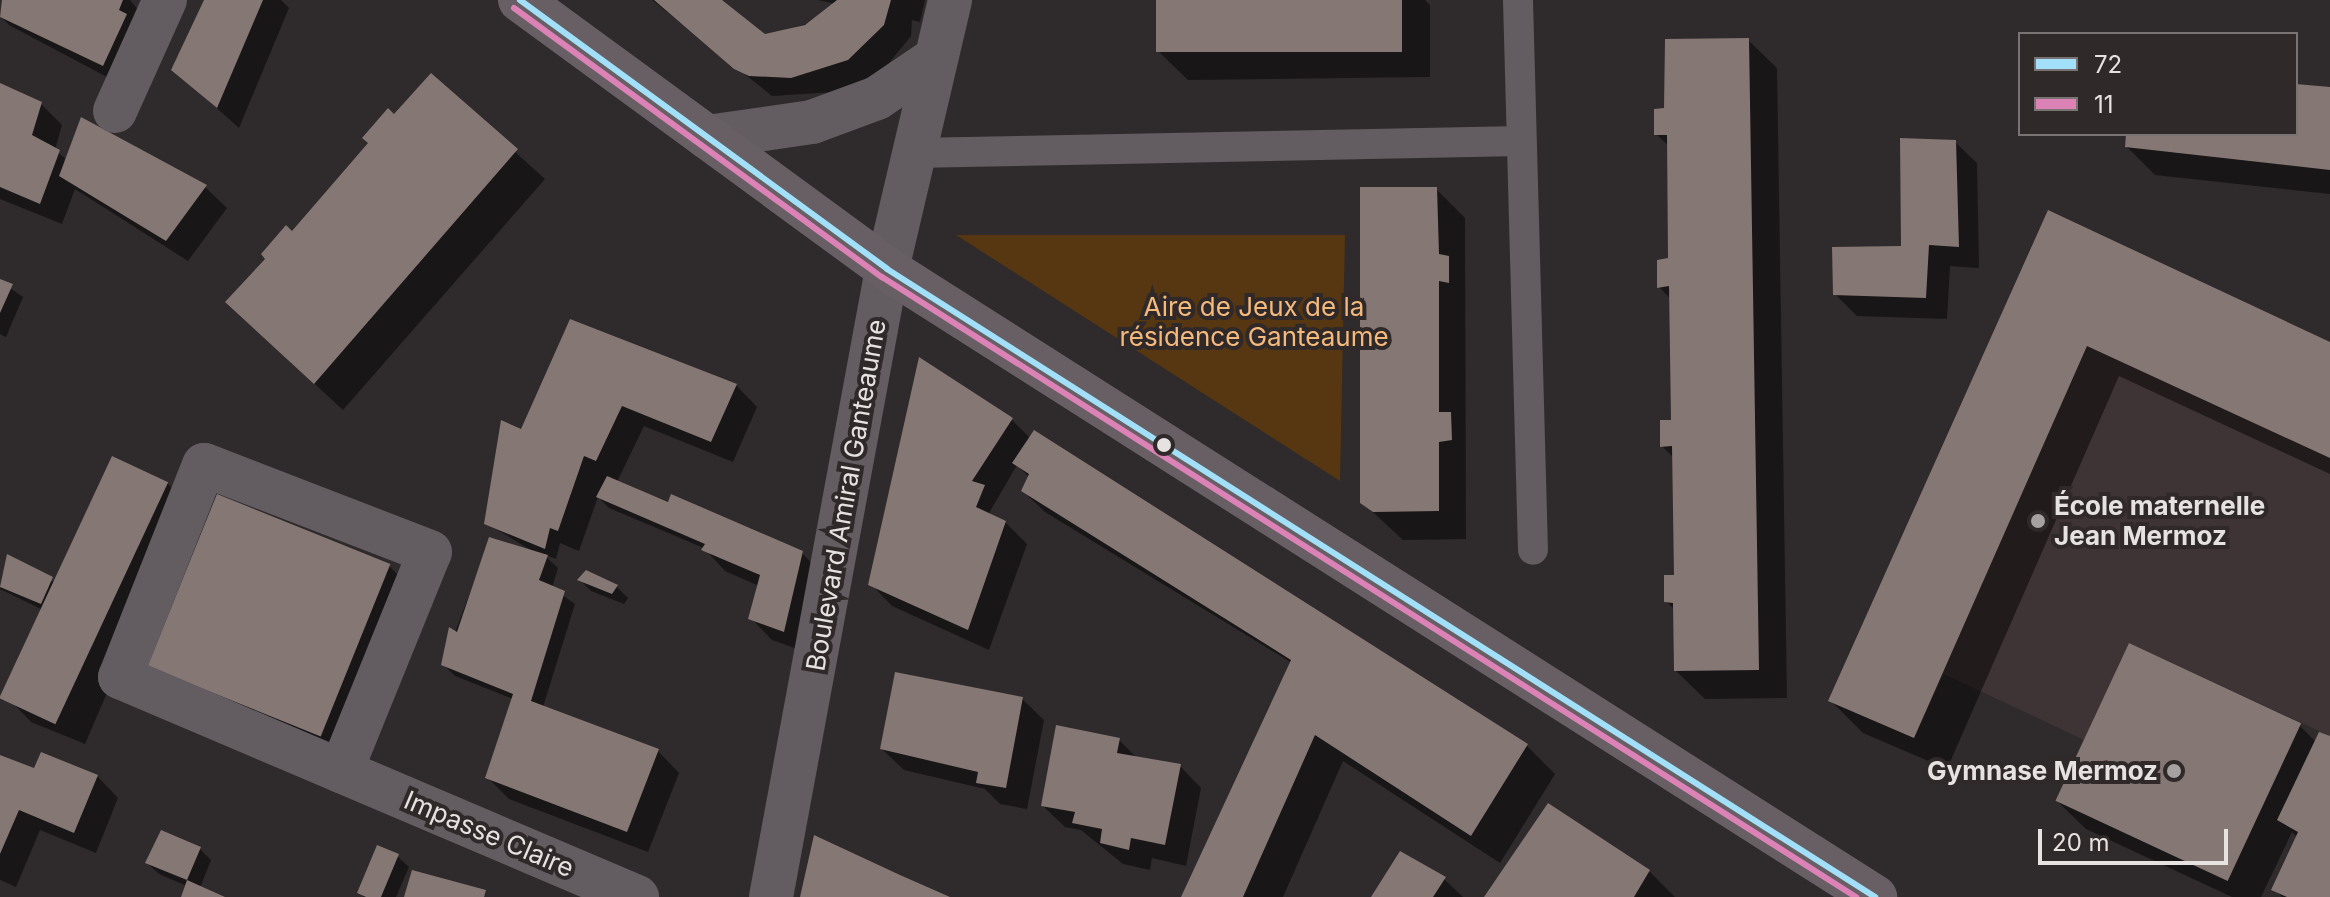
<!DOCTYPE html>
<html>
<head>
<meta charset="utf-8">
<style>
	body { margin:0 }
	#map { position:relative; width:2330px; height:897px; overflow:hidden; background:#2f2a2b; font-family:Inter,sans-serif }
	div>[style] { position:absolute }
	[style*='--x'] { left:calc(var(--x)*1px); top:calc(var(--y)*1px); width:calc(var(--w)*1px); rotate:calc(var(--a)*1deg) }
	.built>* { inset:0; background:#3e3335 }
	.green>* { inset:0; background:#563711 }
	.shadow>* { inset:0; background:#0007 }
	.building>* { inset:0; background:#857774; transform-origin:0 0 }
	.service>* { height:30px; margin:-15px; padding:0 15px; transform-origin:15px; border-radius:15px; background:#635c60 }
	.minor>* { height:44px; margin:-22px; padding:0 22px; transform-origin:22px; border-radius:22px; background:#635c60 }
	.secondary>* { height:44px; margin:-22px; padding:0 22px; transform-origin:22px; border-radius:22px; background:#675f64 }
	.bus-1>* { height:6px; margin:-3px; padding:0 3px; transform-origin:3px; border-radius:3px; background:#a2dff9 }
	.bus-2>* { height:6px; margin:-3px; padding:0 3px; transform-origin:3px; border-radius:3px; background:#dc82b6 }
	.dots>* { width:22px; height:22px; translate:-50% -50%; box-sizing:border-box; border:4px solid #30292a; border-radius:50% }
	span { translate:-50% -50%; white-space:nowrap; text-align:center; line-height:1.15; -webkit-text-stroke:8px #30292a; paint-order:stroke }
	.park-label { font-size:26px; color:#f5ba7b }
	.street-label { font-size:26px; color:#e6e2e2 }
	.poi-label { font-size:26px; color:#e6e2e2; font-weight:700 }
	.left { translate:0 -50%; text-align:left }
	.right { translate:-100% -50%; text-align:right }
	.legend { position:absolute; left:2018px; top:32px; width:280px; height:104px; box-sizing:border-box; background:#30292a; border:2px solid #797374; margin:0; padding:10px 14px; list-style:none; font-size:24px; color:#e6e2e2 }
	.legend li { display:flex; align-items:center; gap:16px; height:40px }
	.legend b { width:40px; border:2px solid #797374 }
	.scale { position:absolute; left:2038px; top:829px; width:190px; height:36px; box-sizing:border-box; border:4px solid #e6e2e2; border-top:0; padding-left:10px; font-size:24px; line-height:28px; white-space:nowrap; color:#e6e2e2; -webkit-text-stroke:6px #30292a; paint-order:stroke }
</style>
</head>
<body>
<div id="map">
	<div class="built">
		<i style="clip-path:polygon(2048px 210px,2330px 342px,2330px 897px,2298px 832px,2277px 820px,2319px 731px,2129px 643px,2084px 740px,1944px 674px,1914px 738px,1828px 701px)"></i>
	</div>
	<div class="green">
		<i style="clip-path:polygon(956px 235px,1345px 235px,1340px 481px)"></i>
	</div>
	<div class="shadow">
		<i style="clip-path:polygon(4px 0,130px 0,145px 18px,124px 86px,9px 25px,0 16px)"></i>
		<i style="clip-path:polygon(206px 0,281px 0,289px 8px,239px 128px,174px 70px)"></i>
		<i style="clip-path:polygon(652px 0,719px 0,765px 37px,818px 20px,836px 4px,818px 0,925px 0,920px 22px,912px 20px,911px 36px,885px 68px,850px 91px,772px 96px)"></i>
		<i style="clip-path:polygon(1158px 0,1425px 0,1430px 5px,1430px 77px,1188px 80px,1159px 52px)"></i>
		<i style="clip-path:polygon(1748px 40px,1777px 68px,1787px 698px,1705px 699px,1676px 671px,1675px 610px,1666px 601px,1675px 577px,1673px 457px,1662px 446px,1673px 426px,1671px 299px,1659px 287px,1670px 263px,1669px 146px,1656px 134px,1664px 110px)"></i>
		<i style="clip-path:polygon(431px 76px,545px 179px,343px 410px,256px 330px,292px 233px)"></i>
		<i style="clip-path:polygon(0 85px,41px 104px,62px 125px,55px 150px,67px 160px,205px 187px,227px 208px,188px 261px,75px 189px,62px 224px,0 199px)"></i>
		<i style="clip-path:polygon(2296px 85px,2330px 89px,2330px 194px,2155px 175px,2127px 147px,2128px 134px,2296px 134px)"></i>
		<i style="clip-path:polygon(1955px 142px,1977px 163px,1979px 268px,1950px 266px,1947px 319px,1857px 316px,1835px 294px,1903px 248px)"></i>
		<i style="clip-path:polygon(1436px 189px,1465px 218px,1466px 539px,1403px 540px,1362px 502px)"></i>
		<i style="clip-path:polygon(2049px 212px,2330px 343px,2330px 474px,2119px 376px,1947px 769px,1863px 733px,1831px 701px)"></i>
		<i style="clip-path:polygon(0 281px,23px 297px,6px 337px,0 334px)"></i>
		<i style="clip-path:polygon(571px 322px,736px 385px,757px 407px,733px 462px,644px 426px,617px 482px,802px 553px,823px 575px,806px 652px,772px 640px,751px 618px,759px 586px,725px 571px,704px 548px,609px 508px,598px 497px,579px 551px,560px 543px,556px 559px,543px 554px,558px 568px,552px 588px,575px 604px,543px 707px,658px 751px,679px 773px,648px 852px,509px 799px,487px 777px,513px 699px,455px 676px,443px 664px,490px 540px,537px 554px,486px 523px)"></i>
		<i style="clip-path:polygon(920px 360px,1012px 420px,1031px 439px,1527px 746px,1555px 774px,1500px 863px,1343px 761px,1283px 897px,1184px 897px,1292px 663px,1045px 512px,1023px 491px,1029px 477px,1017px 465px,988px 515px,1005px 522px,1027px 544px,989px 650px,892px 606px,871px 584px)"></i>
		<i style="clip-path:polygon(167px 483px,188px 505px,85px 744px,31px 722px,10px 700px,47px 612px,0 589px,8px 557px,59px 585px)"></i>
		<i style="clip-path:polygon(389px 566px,417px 594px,346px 764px,178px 694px)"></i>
		<i style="clip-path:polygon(580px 580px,617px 587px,628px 598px,624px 604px,591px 591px)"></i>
		<i style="clip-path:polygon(1022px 699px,1044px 720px,1027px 809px,1000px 804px,985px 789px,904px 770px,882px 749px)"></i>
		<i style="clip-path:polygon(2300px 726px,2316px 742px,2330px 738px,2330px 897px,2282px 897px,2274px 889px,2298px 838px,2292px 832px,2261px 897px,2232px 897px,2086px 829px,2057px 801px)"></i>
		<i style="clip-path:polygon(1119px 740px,1137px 758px,1180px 766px,1201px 788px,1186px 866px,1152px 858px,1150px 870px,1123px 864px,1081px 830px,1065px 827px,1043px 806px)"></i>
		<i style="clip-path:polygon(0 757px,35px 771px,97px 776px,118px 798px,96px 853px,40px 830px,16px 887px,0 880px)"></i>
		<i style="clip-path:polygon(199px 848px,211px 860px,200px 888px,220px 897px,183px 897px,187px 886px,159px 874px,147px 863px)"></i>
		<i style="clip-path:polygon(397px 856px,409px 867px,396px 897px,364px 897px,359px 892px)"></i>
		<i style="clip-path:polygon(1649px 871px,1675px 897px,1487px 897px)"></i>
		<i style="clip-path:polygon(1444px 879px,1463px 897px,1374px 897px)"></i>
	</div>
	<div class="building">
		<i style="clip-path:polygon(2px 0,123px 0,119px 10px,127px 14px,103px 66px,0 17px)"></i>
		<i style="clip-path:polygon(204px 0,263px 0,217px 108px,171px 70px)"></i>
		<i style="clip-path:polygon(654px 0,722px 0,765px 34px,805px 25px,837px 0,891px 0,884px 25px,848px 60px,791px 78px,749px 76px,734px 69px)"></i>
		<i style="left:1156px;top:0;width:246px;height:52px"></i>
		<i style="clip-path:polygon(1749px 38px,1759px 670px,1674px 671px,1673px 603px,1664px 602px,1664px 575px,1674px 575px,1672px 446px,1660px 447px,1660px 420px,1671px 420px,1669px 286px,1657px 288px,1657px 260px,1668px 258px,1667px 135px,1654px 135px,1654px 109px,1664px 108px,1665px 39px)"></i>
		<i style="clip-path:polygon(431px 73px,518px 149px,314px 384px,225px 302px,265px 259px,261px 254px,286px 225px,292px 231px,368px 143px,362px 138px,388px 108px,394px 114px)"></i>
		<i style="clip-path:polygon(0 83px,42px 102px,32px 135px,60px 150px,40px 204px,0 187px)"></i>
		<i style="clip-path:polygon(2296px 84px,2330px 87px,2330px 170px,2125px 147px,2126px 134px,2296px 134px)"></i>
		<i style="clip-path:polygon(81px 117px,207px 185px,166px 241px,59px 176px)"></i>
		<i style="clip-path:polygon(1900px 138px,1956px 140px,1959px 247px,1929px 245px,1926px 298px,1833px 295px,1832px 247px,1901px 246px)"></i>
		<i style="clip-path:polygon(1360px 187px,1437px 187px,1439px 254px,1449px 256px,1449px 283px,1439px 281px,1439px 412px,1451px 412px,1452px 440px,1439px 442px,1439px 511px,1373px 512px,1360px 503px)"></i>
		<i style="clip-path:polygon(2048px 210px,2330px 342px,2330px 458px,2087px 346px,1914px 738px,1828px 701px)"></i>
		<i style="clip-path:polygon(0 279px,13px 284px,0 313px)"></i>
		<i style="clip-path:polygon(570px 319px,737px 384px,711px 442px,622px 406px,596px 461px,584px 456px,558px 531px,550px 528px,545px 549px,484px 524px,501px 420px,521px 429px)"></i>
		<i style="clip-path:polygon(919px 357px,1013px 418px,972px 481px,985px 485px,976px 507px,1006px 521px,968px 630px,868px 585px)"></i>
		<i style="clip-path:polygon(1034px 430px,1528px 744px,1471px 836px,1315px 735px,1243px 897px,1181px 897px,1291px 660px,1021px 491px,1029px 474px,1012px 463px)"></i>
		<i style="left:112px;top:456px;width:62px;height:267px;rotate:25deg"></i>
		<i style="clip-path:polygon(607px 476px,668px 502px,671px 494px,803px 551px,784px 632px,748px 619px,760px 575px,701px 550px,705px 544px,596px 497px)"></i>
		<i style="left:217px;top:494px;width:187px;height:186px;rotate:22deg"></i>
		<i style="clip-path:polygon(489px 537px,548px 555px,539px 580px,565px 591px,531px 701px,659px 749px,627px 832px,485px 778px,513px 694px,441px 665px,449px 627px,457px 632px)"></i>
		<i style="clip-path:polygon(7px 554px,53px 577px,41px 604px,0 587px)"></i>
		<i style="clip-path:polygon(586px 570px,618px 585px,612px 594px,577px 580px)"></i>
		<i style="left:2129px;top:643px;width:190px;height:174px;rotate:25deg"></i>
		<i style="clip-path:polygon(895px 672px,1023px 697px,1006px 788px,976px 783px,978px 772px,880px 749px)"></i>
		<i style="clip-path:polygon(1056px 725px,1120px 738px,1117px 753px,1181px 764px,1165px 845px,1131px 838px,1129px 850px,1100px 843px,1102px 829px,1072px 823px,1075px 812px,1041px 806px)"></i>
		<i style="clip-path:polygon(2319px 732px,2330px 736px,2330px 897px,2287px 897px,2271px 890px,2298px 832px,2277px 820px)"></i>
		<i style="clip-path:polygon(41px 752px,98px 775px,74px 833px,19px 810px,0 854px,0 755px,34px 768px)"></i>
		<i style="clip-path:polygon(1548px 803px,1650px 870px,1634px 897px,1484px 897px)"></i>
		<i style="clip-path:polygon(161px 830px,201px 847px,187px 880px,225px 897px,181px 897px,187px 880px,145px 863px)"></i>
		<i style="clip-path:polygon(814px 835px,900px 875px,950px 897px,800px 897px)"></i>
		<i style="clip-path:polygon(377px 845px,399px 854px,381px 897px,366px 897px,357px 893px)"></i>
		<i style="clip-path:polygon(1400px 851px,1446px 877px,1433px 897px,1371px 897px)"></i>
		<i style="clip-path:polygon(412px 870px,486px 890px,484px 897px,404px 897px)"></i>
	</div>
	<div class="service">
		<i style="--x:1518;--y:0;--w:550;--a:88.44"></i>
		<i style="--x:912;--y:153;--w:609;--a:-1.13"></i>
	</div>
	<div class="minor">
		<i style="--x:115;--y:111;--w:122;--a:-65.8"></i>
		<i style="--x:707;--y:137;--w:106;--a:-8.1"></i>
		<i style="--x:812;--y:122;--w:69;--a:-20.3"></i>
		<i style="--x:877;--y:98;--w:71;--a:-34.1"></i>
		<i style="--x:341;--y:771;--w:236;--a:-67.9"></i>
		<i style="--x:430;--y:552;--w:242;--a:-158.9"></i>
		<i style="--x:204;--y:465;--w:228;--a:111.6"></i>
		<i style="--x:120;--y:677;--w:562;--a:23.05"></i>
		<i style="--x:771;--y:897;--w:639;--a:-79.53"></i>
		<i style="--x:887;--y:269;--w:276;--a:-76.8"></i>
	</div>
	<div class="secondary">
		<i style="--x:520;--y:0;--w:455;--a:36.2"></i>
		<i style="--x:887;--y:269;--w:1171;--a:32.44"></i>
	</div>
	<div class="bus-1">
		<i style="--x:520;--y:0;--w:455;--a:36.2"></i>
		<i style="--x:887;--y:269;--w:1171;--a:32.44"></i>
	</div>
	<div class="bus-2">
		<i style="--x:514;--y:8;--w:456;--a:36.2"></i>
		<i style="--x:882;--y:277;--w:1155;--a:32.48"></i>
	</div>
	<div class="dots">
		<i style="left:1164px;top:445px;background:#e6e2e2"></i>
		<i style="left:2038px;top:521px;background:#a6a2a2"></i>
		<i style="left:2174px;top:771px;background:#a6a2a2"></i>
	</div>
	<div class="park-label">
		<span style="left:1254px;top:322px">Aire de Jeux de la<br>résidence Ganteaume</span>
	</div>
	<div class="street-label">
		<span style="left:846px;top:495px;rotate:-80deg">Boulevard Amiral Ganteaume</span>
		<span style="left:489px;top:834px;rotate:23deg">Impasse Claire</span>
	</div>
	<div class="poi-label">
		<span class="left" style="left:2054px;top:521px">École maternelle<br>Jean Mermoz</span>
		<span class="right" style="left:2158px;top:771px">Gymnase Mermoz</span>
	</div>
	<ul class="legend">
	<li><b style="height:10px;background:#a2dff9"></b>72</li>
	<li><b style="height:10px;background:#dc82b6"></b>11</li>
	</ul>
	<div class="scale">20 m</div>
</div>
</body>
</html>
